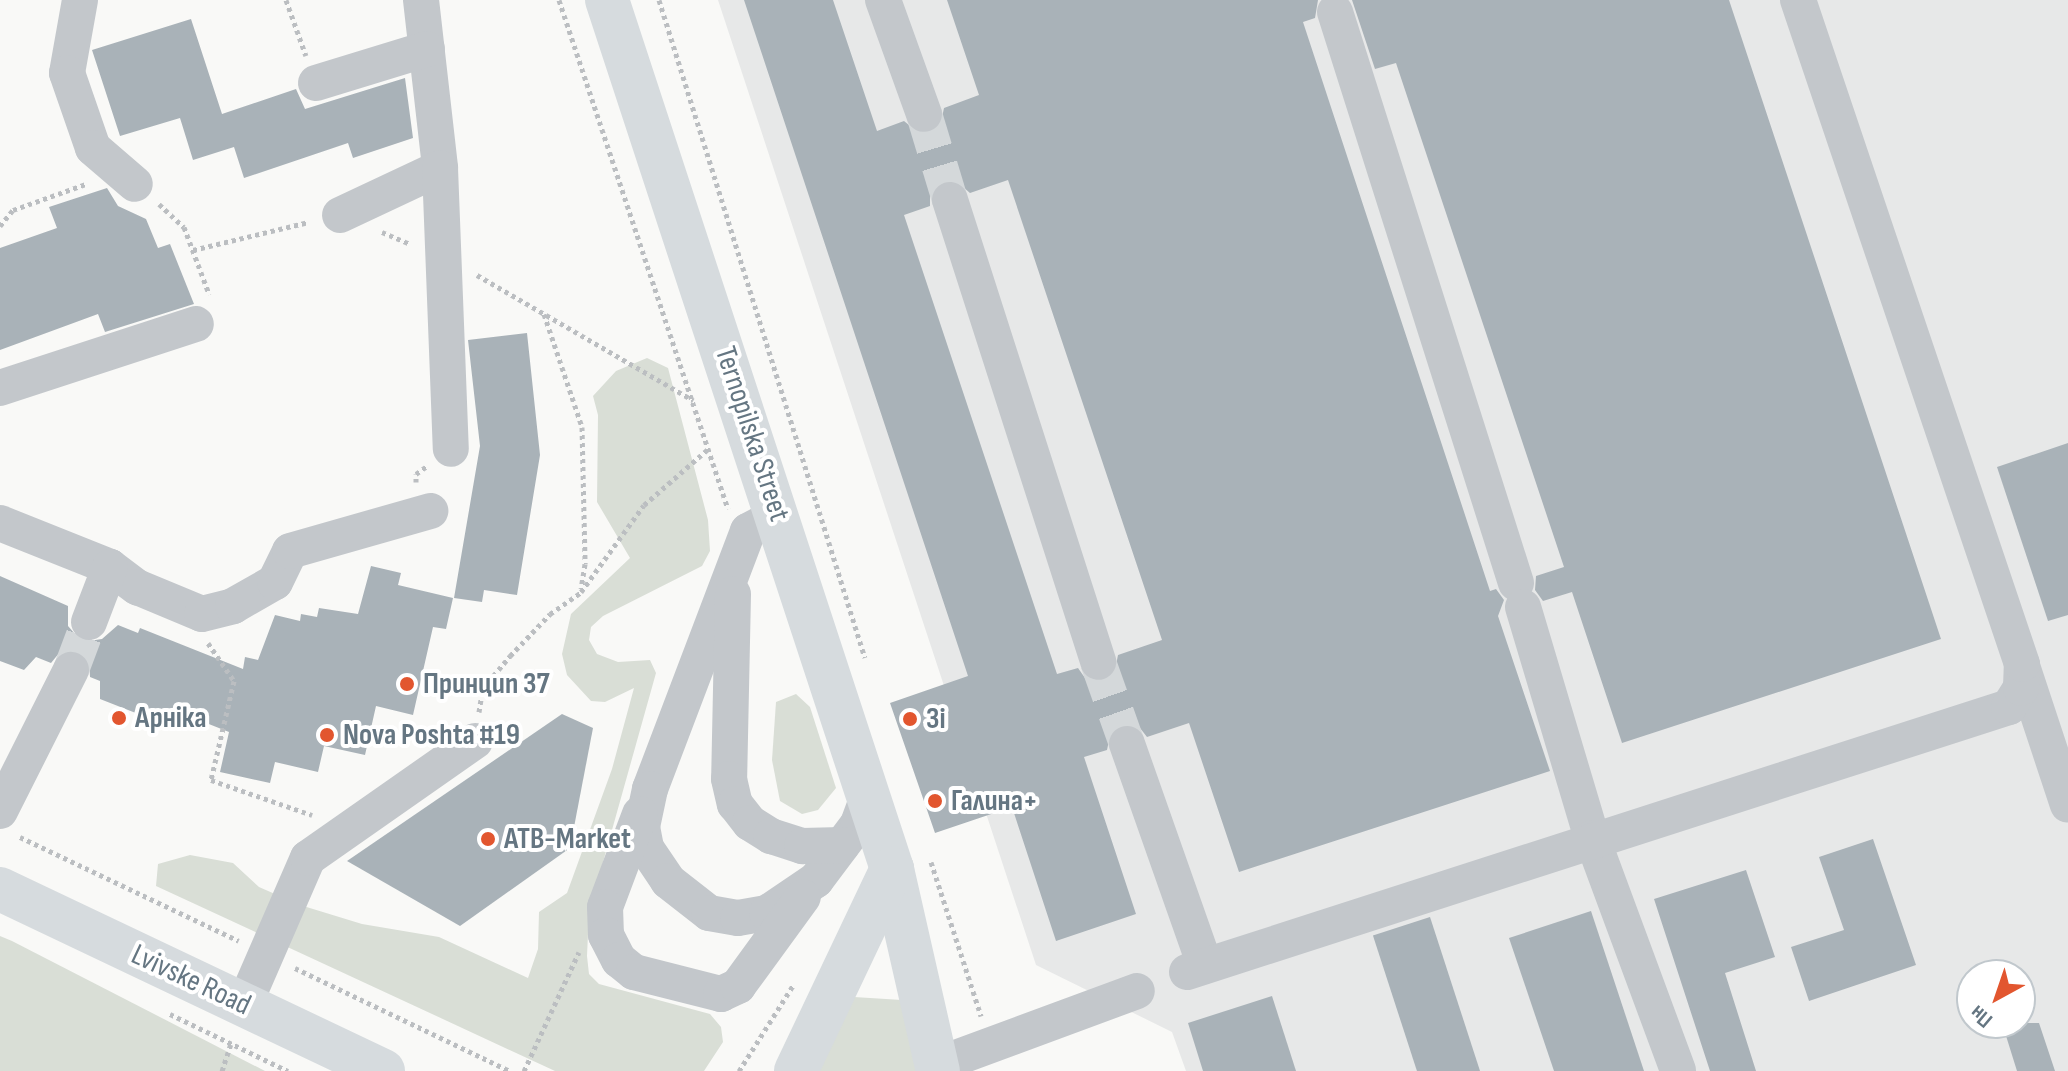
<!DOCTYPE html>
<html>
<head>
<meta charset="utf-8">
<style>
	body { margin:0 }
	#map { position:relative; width:2068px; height:1071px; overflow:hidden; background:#f9f9f7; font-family:"Sofia Sans Condensed",sans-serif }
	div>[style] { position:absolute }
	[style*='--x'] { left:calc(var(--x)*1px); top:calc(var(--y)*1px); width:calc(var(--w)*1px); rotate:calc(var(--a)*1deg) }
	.built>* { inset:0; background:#e7e8e8 }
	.green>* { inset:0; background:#d9ded6 }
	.building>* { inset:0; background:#a9b2b8; transform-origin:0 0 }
	.minor-tunnel>* { height:36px; margin-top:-18px; transform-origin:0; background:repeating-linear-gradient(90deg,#d4d8da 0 36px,transparent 0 54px) }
	.path>* { height:5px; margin-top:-2.5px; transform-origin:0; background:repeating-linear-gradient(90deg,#bbbec1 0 4px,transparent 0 8px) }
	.minor>* { height:36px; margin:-18px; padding:0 18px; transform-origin:18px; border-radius:18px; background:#c3c7cb }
	.major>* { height:44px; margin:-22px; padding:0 22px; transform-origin:22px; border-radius:22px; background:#d6dbde }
	.dots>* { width:22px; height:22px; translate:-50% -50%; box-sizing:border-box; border:4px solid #fff; border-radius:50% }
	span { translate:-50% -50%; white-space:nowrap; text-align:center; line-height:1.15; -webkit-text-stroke:8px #fff; paint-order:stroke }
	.street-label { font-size:30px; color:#657682 }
	.poi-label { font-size:30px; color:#657682; font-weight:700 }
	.left { translate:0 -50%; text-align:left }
	.north { position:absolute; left:1956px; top:959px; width:80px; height:80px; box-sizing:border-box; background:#fff; border:2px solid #c1c8cd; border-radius:50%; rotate:220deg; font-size:22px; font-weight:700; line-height:32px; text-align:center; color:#657682 }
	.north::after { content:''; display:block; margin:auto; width:28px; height:36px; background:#e2562f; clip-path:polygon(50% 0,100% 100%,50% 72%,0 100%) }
</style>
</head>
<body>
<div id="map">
	<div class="built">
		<i style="clip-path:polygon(evenodd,718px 0,2068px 0,2068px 1071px,1186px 1071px,1172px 1032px,1036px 965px,718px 0,1972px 975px,2020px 975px,2020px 1023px,1972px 1023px,1972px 975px)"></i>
	</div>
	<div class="green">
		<i style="clip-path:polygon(647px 358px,668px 368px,708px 520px,710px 551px,702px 566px,603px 616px,591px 627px,589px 640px,597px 654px,618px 662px,650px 660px,656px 673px,589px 912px,587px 956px,589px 974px,599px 984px,710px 1014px,721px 1027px,723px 1042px,704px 1071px,555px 1071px,156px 886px,158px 864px,190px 855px,233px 863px,259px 887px,300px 905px,362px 924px,439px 937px,528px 978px,538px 949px,539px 912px,567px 893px,612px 769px,634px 688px,605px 702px,591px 701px,567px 675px,562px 654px,571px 614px,630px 558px,597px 502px,598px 415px,593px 396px,616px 371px)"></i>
		<i style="clip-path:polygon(796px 694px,810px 707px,836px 788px,818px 810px,802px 814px,780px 801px,772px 760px,776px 702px)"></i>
		<i style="clip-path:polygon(0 936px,12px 941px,265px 1071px,0 1071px)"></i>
		<i style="clip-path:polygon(854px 997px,902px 1000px,920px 1071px,812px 1071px)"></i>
	</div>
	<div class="building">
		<i style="clip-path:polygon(evenodd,744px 0,833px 0,877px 131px,904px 121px,921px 135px,940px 127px,944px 108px,979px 95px,947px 0,1318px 0,1315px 18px,1303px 22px,1490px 591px,1496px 589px,1504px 600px,1498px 616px,1550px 771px,1239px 872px,1189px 723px,1147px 737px,1140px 728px,1121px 724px,1111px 731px,1107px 750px,1084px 757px,1136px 914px,1056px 941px,1012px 807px,935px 833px,890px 703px,968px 676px,744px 0,943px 180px,955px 180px,970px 193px,1008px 180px,1162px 640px,1118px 655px,1114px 675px,1104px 682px,1085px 678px,1078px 668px,1057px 674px,904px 215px,930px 206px,930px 195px,943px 180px)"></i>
		<i style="clip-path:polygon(1352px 0,1729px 0,1941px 639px,1622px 743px,1572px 592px,1543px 601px,1535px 590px,1536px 576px,1564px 567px,1396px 63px,1375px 69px)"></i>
		<i style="clip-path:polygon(191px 19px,222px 114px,296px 89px,305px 109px,405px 78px,413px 138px,353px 158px,348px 143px,244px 178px,234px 147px,193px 160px,180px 118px,120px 136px,92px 50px)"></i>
		<i style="clip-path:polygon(107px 188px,118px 206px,146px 219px,158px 248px,170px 244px,194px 304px,105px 332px,98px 314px,0 350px,0 248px,57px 228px,49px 207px)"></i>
		<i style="clip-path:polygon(527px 333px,540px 455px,517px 595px,484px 590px,482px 602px,454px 598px,480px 446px,468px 340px)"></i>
		<i style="clip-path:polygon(2068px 443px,2068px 615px,2048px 621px,1997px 467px)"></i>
		<i style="clip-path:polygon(371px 566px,401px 573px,398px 585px,453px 598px,446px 629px,433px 627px,413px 715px,376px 706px,365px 755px,324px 746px,318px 772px,275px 762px,270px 783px,220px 772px,229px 732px,186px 715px,174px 728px,100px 699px,100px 681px,90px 677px,89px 659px,80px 651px,60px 652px,51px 663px,36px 657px,24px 670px,0 661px,0 576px,68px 606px,68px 626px,82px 642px,102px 639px,118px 625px,138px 633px,140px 628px,243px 669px,245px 657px,258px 660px,275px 615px,300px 621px,301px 614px,317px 617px,319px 608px,358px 614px)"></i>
		<i style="clip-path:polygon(562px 714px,593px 728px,570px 848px,460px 926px,347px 861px)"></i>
		<i style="clip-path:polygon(1873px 839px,1916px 965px,1809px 1001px,1791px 947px,1844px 930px,1819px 857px)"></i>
		<i style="clip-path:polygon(1746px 870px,1775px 957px,1725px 973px,1756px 1071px,1710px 1071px,1654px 899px)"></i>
		<i style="clip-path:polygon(1591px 911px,1644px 1071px,1554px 1071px,1509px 938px)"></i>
		<i style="left:1430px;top:917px;width:162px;height:60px;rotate:72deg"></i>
		<i style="clip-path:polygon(1272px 996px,1296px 1071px,1203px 1071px,1188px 1023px)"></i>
		<i style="clip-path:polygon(2002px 1023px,2039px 1023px,2055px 1071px,2017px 1071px)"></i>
	</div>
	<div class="minor-tunnel">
		<i style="--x:924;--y:114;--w:90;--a:73.2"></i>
		<i style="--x:1098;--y:662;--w:87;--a:70.5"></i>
		<i style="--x:71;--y:670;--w:51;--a:-69.4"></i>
	</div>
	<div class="path">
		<i style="--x:286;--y:0;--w:59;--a:70.3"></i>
		<i style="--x:559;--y:0;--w:536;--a:71.63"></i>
		<i style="--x:659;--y:0;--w:689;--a:72.62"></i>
		<i style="--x:159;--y:204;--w:34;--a:43"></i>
		<i style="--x:184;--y:227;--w:72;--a:69.5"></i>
		<i style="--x:0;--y:226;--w:21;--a:-51"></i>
		<i style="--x:13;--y:210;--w:77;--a:-19.6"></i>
		<i style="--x:382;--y:232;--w:30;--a:23"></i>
		<i style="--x:193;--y:250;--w:119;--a:-13.6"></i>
		<i style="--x:477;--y:275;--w:250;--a:30.1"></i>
		<i style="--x:544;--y:314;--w:119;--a:71.4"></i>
		<i style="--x:582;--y:427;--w:137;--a:88.7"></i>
		<i style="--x:585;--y:564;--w:25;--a:99"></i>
		<i style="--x:416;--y:482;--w:8;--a:-90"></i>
		<i style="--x:416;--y:474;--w:14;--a:-36"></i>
		<i style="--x:208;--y:643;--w:46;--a:55.6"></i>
		<i style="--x:234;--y:681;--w:102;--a:103.1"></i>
		<i style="--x:211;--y:780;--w:107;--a:19.1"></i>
		<i style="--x:479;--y:712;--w:24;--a:-81"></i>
		<i style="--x:483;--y:688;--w:42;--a:-49.8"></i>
		<i style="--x:510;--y:656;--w:58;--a:-46.4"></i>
		<i style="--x:550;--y:614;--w:38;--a:-35"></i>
		<i style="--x:581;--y:592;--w:107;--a:-54.1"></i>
		<i style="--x:644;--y:505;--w:85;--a:-41.2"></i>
		<i style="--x:20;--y:837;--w:242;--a:25.4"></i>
		<i style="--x:931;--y:862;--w:162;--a:72"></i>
		<i style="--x:295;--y:968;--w:238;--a:25.6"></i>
		<i style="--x:170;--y:1014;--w:131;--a:25.8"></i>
		<i style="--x:222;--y:1071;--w:28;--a:-72"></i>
		<i style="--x:524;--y:1071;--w:131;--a:-65.2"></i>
		<i style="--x:739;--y:1071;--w:103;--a:-57.7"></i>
	</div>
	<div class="minor">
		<i style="--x:80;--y:0;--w:74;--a:100.1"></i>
		<i style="--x:67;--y:73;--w:79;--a:70.9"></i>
		<i style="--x:93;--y:148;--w:55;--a:40.6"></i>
		<i style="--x:421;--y:0;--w:169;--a:83.5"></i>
		<i style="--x:883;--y:0;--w:121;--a:70.2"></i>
		<i style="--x:1335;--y:12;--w:599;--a:72.41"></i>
		<i style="--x:316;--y:83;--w:116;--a:-17"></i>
		<i style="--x:950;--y:200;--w:485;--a:72.2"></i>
		<i style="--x:340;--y:215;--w:110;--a:-25.2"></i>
		<i style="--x:440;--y:168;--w:281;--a:87.8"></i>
		<i style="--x:0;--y:388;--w:206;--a:-18.1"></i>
		<i style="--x:778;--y:515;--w:34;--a:152"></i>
		<i style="--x:748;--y:531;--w:276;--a:110.8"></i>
		<i style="--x:650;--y:789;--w:39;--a:102"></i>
		<i style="--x:642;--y:827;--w:21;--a:79"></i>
		<i style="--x:646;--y:848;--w:40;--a:56"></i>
		<i style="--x:668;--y:881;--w:52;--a:38"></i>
		<i style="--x:709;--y:913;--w:29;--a:10"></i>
		<i style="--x:738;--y:918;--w:29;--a:-10"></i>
		<i style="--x:767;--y:913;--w:59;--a:-34"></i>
		<i style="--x:816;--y:880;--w:70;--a:-53.1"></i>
		<i style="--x:858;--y:824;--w:30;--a:-70"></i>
		<i style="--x:0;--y:523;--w:118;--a:21.8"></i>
		<i style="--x:110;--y:567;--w:34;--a:37"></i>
		<i style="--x:137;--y:587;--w:70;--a:22.6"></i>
		<i style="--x:202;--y:614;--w:32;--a:-14"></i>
		<i style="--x:233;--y:606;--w:48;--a:-29.7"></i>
		<i style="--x:275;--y:582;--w:34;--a:-64"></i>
		<i style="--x:290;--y:551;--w:146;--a:-15.9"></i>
		<i style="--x:733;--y:594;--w:185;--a:91.2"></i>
		<i style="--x:729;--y:779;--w:26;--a:77"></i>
		<i style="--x:735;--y:804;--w:24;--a:52"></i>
		<i style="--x:750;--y:823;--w:25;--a:32"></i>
		<i style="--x:771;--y:836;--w:33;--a:18"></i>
		<i style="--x:802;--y:846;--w:40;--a:-1.4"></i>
		<i style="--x:1523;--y:607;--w:241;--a:73.4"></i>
		<i style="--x:1592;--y:838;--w:248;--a:69.7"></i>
		<i style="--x:89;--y:622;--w:59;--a:-69.1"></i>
		<i style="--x:2022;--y:666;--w:146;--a:71.7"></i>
		<i style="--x:1127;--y:744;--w:235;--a:70.6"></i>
		<i style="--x:0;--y:811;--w:158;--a:-63.3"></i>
		<i style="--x:640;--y:814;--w:99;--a:110.6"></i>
		<i style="--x:605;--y:907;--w:28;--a:88"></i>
		<i style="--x:606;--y:935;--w:28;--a:63"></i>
		<i style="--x:619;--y:960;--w:19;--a:39"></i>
		<i style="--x:634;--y:972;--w:90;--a:14.2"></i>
		<i style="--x:721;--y:994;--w:19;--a:-25"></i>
		<i style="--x:738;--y:986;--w:110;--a:-53.9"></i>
		<i style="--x:1187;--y:972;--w:864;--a:-17.87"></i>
		<i style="--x:2009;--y:707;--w:22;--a:-58"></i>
		<i style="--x:2021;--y:688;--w:24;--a:-88"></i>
		<i style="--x:2022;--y:664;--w:701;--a:-108.64"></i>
		<i style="--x:244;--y:1005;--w:160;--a:-66.5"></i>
		<i style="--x:308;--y:858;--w:204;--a:-35"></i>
		<i style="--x:937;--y:1065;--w:213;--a:-20.3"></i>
	</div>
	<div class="major">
		<i style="--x:607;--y:0;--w:915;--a:71.84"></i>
		<i style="--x:892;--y:869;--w:207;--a:77.2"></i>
		<i style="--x:0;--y:889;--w:424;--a:25.4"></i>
		<i style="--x:796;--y:1071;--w:224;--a:-64.6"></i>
	</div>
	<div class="dots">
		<i style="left:407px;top:684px;background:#e2562f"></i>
		<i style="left:119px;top:718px;background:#e2562f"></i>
		<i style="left:910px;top:719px;background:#e2562f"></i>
		<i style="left:327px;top:735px;background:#e2562f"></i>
		<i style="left:935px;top:801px;background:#e2562f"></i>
		<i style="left:488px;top:839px;background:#e2562f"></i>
	</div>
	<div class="street-label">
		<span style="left:752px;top:434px;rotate:72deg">Ternopilska Street</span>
		<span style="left:191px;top:980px;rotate:25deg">Lvivske Road</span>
	</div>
	<div class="poi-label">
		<span class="left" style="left:423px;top:684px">Принцип 37</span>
		<span class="left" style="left:135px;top:718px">Арніка</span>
		<span class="left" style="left:926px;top:719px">3i</span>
		<span class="left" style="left:343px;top:735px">Nova Poshta #19</span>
		<span class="left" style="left:951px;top:801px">Галина+</span>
		<span class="left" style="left:504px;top:839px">ATB-Market</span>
	</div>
	<div class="north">Пн</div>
</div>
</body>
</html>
